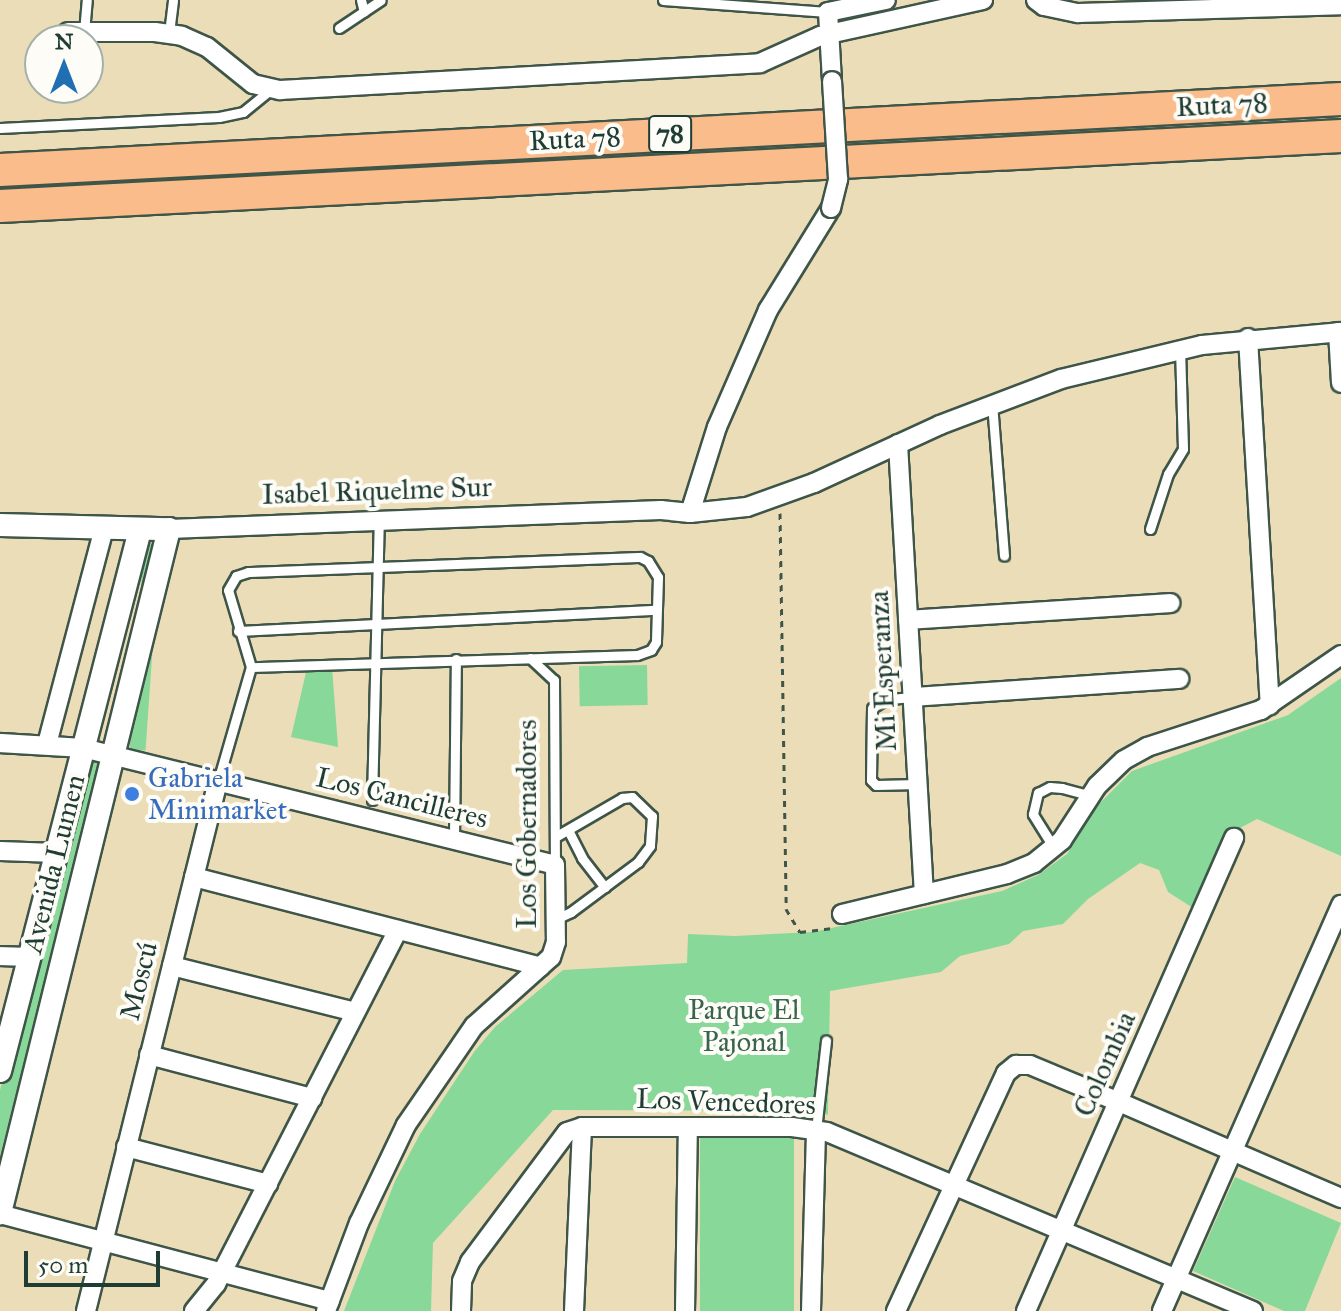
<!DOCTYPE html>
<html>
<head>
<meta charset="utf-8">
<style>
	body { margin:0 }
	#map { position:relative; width:1341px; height:1311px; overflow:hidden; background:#ecddb9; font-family:"IM FELL Great Primer",serif }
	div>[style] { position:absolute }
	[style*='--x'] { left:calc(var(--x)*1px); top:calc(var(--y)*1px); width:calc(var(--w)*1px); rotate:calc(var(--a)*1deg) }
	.green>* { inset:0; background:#88d999; transform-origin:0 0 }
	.path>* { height:3px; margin-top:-1.5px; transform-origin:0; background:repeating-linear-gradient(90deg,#3e5548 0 6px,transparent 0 12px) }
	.roads { filter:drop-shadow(2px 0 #3e5548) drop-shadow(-2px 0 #3e5548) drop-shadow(0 2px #3e5548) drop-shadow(0 -2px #3e5548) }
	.service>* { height:9px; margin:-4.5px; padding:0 4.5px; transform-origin:4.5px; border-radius:4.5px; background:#fff }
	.minor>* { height:18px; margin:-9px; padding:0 9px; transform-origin:9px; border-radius:9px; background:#fff }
	.tertiary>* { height:22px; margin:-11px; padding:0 11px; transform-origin:11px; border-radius:11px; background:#fff }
	.motorway>* { height:32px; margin:-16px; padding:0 16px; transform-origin:16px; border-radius:16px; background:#f9bc8a }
	.bridges { filter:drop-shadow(2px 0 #3e5548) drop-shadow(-2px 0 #3e5548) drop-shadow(0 2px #3e5548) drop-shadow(0 -2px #3e5548) }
	.minor-bridge>* { height:18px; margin:-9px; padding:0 9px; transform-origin:9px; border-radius:9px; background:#fff }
	.dots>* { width:22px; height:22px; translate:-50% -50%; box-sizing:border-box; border:4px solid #fdfcf7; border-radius:50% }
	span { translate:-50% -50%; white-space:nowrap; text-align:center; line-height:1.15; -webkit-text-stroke:8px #fdfcf7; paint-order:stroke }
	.shield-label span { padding:2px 6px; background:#fdfcf7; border:2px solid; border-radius:6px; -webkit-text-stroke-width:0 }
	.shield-label { font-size:26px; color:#1f3d34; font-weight:700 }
	.street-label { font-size:28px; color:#1f3d34 }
	.shop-label { font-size:28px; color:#366cbe }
	.left { translate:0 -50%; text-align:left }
	.park-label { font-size:28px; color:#39644d }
	.north { position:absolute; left:24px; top:24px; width:80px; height:80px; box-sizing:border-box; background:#fdfcf7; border:2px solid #a4b0a9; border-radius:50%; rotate:0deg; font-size:22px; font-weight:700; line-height:32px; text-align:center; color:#1f3d34 }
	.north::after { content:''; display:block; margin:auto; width:28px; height:36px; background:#1f6fb2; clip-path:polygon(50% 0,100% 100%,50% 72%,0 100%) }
	.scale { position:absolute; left:24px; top:1251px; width:136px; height:36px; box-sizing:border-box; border:4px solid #1f3d34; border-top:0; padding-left:10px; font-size:24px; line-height:28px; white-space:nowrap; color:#1f3d34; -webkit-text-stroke:6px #fdfcf7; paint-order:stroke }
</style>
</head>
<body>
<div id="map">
	<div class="green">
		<i style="left:144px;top:543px;width:16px;height:207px;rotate:4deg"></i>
		<i style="left:647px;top:665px;width:40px;height:68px;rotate:89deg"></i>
		<i style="clip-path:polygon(332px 667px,338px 747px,291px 737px,307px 668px)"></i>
		<i style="clip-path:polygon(1341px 678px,1341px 856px,1257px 819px,1227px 835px,1193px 908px,1168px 892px,1159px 870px,1140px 863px,1088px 899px,1063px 924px,1023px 931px,1009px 944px,960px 956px,941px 972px,830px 991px,828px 1115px,815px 1111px,553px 1110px,433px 1243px,431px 1311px,344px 1311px,395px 1181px,420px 1134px,474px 1052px,495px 1027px,563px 970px,687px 963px,688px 934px,735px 936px,813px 932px,1002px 891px,1038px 875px,1067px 854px,1097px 806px,1132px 771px,1288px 715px)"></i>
		<i style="clip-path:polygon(86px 758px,102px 762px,0 1156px,0 1090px)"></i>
		<i style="left:700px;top:1133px;width:94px;height:178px"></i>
		<i style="clip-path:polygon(1235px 1177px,1341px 1223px,1305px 1311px,1284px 1311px,1193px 1271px)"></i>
	</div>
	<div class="path">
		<i style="--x:780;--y:513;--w:396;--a:89.1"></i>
		<i style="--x:786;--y:909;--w:27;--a:59"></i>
		<i style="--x:800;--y:932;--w:33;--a:-7"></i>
	</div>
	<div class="roads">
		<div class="service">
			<i style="--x:361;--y:0;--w:12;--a:76"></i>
			<i style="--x:663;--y:0;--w:165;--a:4.2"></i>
			<i style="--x:339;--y:28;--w:50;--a:-33.7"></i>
			<i style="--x:84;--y:32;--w:32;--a:-85"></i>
			<i style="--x:169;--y:33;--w:33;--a:-83"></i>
			<i style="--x:0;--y:128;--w:219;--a:-2.9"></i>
			<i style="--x:219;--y:117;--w:25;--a:-12"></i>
			<i style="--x:243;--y:112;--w:36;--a:-39"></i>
			<i style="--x:992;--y:403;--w:153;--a:85.5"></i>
			<i style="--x:1150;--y:529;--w:58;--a:-71.9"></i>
			<i style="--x:1168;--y:474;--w:29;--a:-59"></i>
			<i style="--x:1183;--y:449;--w:99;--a:-91.7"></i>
			<i style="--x:640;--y:557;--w:9;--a:27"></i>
			<i style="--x:648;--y:561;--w:19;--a:58"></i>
			<i style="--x:658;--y:577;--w:65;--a:91.8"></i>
			<i style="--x:656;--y:642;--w:9;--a:122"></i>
			<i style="--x:651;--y:650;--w:15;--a:160"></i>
			<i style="--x:637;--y:655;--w:386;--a:178.2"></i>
			<i style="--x:251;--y:667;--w:80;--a:-106.6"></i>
			<i style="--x:228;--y:590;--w:16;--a:-60"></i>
			<i style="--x:236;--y:576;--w:13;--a:-18"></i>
			<i style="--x:248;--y:572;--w:392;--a:-2.2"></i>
			<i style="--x:238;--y:631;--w:419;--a:-2.9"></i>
			<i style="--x:530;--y:658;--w:33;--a:43"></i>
			<i style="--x:554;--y:680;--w:185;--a:89.7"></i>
			<i style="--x:912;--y:697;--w:25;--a:175"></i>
			<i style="--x:887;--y:699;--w:17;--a:149"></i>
			<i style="--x:872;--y:708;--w:72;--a:90.8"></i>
			<i style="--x:871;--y:780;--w:7;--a:45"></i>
			<i style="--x:876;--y:785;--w:42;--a:-1.4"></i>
			<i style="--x:218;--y:781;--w:119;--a:-73.9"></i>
			<i style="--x:372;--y:800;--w:278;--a:-88.6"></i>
			<i style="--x:568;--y:830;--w:31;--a:63"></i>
			<i style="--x:582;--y:858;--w:37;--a:52"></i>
			<i style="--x:555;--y:837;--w:78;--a:-30.2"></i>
			<i style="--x:622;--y:798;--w:10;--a:-6"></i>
			<i style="--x:632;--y:797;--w:28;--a:44"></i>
			<i style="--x:652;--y:816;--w:30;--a:94"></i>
			<i style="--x:650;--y:846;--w:20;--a:127"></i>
			<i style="--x:638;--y:862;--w:84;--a:143.3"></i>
			<i style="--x:571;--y:912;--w:17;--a:155"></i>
			<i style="--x:454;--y:840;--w:181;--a:-89.4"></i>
			<i style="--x:1054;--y:848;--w:40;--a:-122"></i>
			<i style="--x:1033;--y:814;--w:22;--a:-77"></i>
			<i style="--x:1038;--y:793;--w:13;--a:-27"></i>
			<i style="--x:1050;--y:787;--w:12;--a:5"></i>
			<i style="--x:1062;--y:788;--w:30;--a:15"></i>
			<i style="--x:816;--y:1130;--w:90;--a:-83.6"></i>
		</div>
		<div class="minor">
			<i style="--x:1036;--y:0;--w:10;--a:37"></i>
			<i style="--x:1044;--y:6;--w:35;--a:12"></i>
			<i style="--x:1078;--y:13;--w:263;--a:-1.7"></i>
			<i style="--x:68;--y:32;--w:87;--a:0"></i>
			<i style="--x:155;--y:32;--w:27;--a:8"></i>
			<i style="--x:182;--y:36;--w:27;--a:24"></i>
			<i style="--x:207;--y:47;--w:59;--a:38.8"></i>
			<i style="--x:253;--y:84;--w:28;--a:13"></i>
			<i style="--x:280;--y:90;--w:481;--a:-3.2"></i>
			<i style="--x:760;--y:63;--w:66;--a:-24.2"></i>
			<i style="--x:820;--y:36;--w:167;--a:-12.5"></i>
			<i style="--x:832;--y:81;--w:69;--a:-93.3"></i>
			<i style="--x:828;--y:12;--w:59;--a:-11.7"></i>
			<i style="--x:1338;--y:332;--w:51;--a:86.6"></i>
			<i style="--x:1248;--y:338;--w:368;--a:86.6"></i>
			<i style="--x:898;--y:444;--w:451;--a:86.7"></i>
			<i style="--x:690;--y:513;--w:90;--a:-72.6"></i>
			<i style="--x:717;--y:427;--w:128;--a:-66.4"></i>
			<i style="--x:768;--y:310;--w:120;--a:-58.3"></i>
			<i style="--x:169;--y:529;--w:492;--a:-2.2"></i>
			<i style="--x:661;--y:510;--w:29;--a:6"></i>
			<i style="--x:690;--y:513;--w:57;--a:-6"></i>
			<i style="--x:747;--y:507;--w:71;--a:-19.7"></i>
			<i style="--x:814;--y:483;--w:139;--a:-24.7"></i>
			<i style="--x:940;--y:425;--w:129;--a:-20.8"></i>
			<i style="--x:1061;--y:379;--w:145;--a:-13.6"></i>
			<i style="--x:1202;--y:345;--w:140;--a:-5.3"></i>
			<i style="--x:908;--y:620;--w:263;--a:-3.7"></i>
			<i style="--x:913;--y:697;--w:267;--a:-3.9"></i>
			<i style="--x:0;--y:743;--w:83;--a:3.4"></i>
			<i style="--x:83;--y:748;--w:486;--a:13.9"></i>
			<i style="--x:555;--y:865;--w:77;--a:89.3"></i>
			<i style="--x:556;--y:942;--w:16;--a:108"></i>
			<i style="--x:551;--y:957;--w:103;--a:138.1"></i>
			<i style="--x:474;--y:1026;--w:120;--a:124.5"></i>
			<i style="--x:406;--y:1125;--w:109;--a:115.6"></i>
			<i style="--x:359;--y:1223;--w:94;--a:110.6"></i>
			<i style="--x:47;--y:744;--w:222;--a:-75.2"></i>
			<i style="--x:0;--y:851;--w:56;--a:2"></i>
			<i style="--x:194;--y:877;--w:358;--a:14.5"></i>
			<i style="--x:842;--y:914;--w:170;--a:-13.6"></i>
			<i style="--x:1007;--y:874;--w:29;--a:-22"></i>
			<i style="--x:1034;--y:863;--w:36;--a:-39"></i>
			<i style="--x:1062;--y:840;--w:64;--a:-57.1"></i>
			<i style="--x:1097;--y:786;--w:37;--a:-44"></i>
			<i style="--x:1124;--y:760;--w:26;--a:-29"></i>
			<i style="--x:1147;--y:747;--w:120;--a:-18"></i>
			<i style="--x:1261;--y:710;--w:97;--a:-34.5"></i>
			<i style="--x:0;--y:956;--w:29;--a:2"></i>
			<i style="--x:172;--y:966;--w:189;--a:14.1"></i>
			<i style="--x:149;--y:1055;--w:169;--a:14.8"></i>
			<i style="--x:126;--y:1147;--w:147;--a:14.6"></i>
			<i style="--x:0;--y:1214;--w:341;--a:14.8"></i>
			<i style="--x:86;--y:1311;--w:546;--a:-76.01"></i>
			<i style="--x:194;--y:1311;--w:35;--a:-51"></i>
			<i style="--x:216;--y:1284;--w:398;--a:-62.8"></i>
			<i style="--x:461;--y:1311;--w:30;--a:-88"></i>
			<i style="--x:462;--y:1281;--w:21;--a:-67"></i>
			<i style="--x:470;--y:1262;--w:162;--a:-53.3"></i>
			<i style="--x:567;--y:1132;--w:16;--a:-18"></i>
			<i style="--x:582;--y:1127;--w:210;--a:0"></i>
			<i style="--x:792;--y:1127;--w:35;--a:8"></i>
			<i style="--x:827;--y:1132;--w:462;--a:22.8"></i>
			<i style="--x:574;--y:1311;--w:184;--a:-87.5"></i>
			<i style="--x:685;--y:1311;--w:184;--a:-89.1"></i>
			<i style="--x:811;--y:1311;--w:181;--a:-88.4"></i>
			<i style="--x:896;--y:1311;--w:262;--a:-65.2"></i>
			<i style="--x:1006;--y:1073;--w:13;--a:-39"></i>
			<i style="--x:1016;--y:1065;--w:14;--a:0"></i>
			<i style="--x:1030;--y:1065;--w:96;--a:22.6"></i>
			<i style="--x:1119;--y:1102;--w:242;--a:23.4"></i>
			<i style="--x:1026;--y:1311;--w:517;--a:-66.26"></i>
			<i style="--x:1162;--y:1311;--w:444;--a:-66.2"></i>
		</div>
		<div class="tertiary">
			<i style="--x:0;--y:525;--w:169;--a:1.4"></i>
			<i style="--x:169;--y:529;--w:705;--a:103.88"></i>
			<i style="--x:0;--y:1071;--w:559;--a:-75.49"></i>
		</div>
		<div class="motorway">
			<i style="--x:0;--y:170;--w:1343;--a:-3.03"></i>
			<i style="--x:0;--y:206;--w:1343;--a:-2.99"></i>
		</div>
	</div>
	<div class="bridges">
		<div class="minor-bridge">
			<i style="--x:831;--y:208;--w:30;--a:-76"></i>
			<i style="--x:838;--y:179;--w:98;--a:-93.5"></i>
		</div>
	</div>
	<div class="dots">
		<i style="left:132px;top:794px;background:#3f7fe0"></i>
	</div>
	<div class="shield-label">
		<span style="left:670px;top:134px">78</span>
	</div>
	<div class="street-label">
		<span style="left:1222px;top:105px;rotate:-3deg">Ruta 78</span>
		<span style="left:575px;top:139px;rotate:-3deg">Ruta 78</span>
		<span style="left:377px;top:491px;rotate:-2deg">Isabel Riquelme Sur</span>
		<span style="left:883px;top:671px;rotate:-93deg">Mi Esperanza</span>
		<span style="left:402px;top:798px;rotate:14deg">Los Cancilleres</span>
		<span style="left:527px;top:824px;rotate:-90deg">Los Gobernadores</span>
		<span style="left:54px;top:864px;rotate:-76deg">Avenida Lumen</span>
		<span style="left:139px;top:981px;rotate:-76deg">Moscú</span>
		<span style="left:1105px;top:1064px;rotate:-66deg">Colombia</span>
		<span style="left:726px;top:1102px;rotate:2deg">Los Vencedores</span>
	</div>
	<div class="shop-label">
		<span class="left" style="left:148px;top:794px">Gabriela<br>Minimarket</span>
	</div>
	<div class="park-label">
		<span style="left:744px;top:1026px">Parque El<br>Pajonal</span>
	</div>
	<div class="north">N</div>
	<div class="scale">50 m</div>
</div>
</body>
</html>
